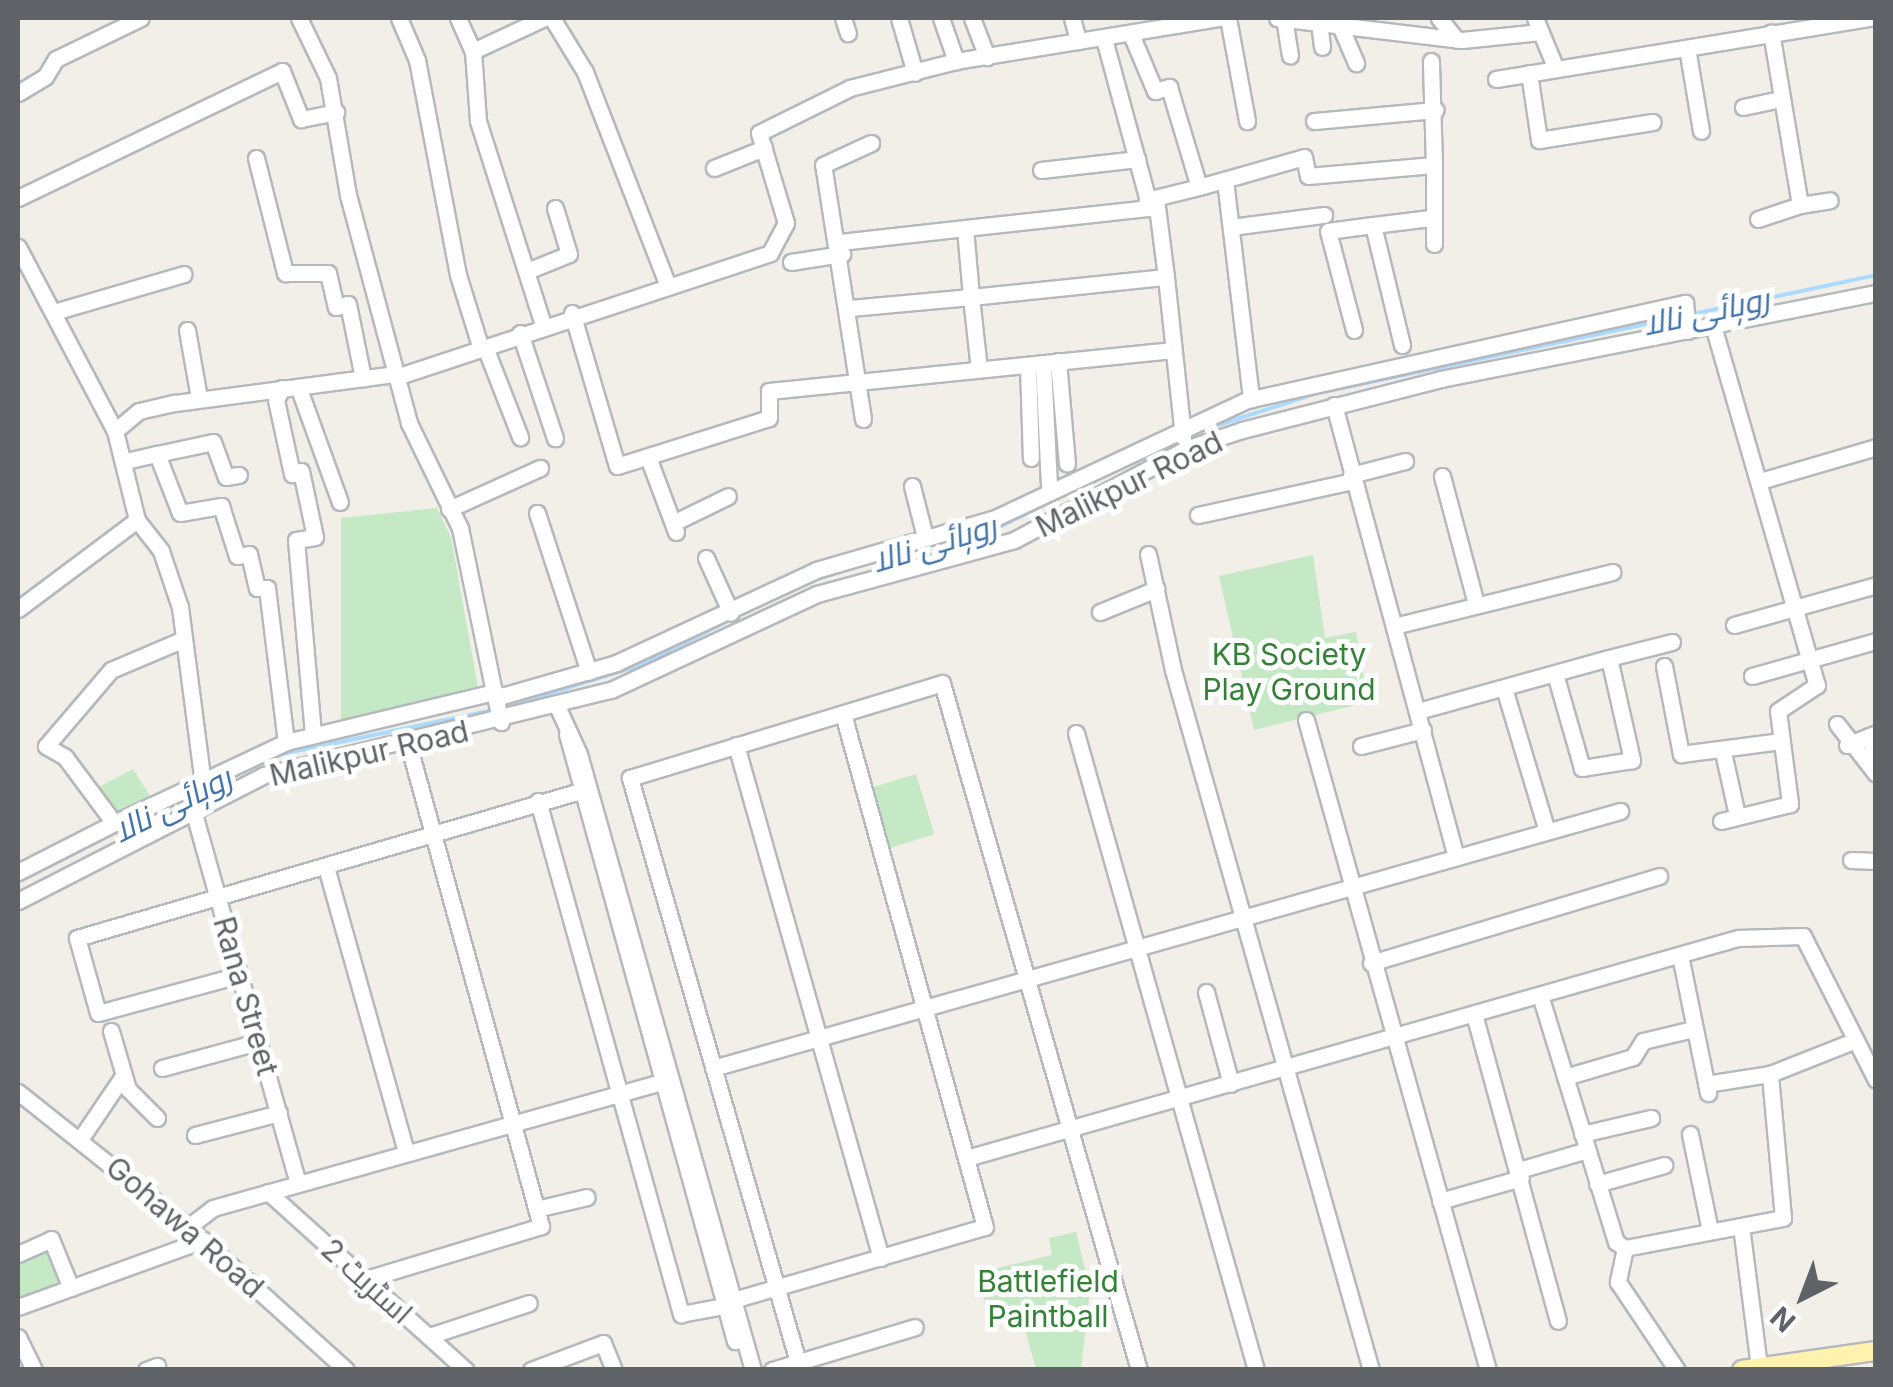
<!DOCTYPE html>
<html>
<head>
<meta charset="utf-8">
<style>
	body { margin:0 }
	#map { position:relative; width:1893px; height:1387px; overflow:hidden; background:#f1efe8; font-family:Inter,Cairo,sans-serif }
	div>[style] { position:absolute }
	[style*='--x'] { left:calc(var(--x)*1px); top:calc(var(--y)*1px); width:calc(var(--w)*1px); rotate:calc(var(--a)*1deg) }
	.green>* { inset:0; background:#c5e8c5; transform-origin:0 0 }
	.stream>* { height:4px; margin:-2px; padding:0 2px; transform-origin:2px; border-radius:2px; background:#aadaff }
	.roads { filter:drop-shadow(2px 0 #b5b8bc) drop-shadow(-2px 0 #b5b8bc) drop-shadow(0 2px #b5b8bc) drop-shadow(0 -2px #b5b8bc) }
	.minor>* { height:15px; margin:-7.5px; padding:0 7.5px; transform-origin:7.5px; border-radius:7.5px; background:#fff }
	.major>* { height:18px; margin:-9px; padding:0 9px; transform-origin:9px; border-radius:9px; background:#fff2af }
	span { translate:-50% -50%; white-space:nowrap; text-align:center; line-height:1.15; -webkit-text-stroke:10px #fff; paint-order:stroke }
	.street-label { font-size:30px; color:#5f6368 }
	.park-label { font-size:30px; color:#348238 }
	.water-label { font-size:32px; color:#4174aa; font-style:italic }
	.frame { position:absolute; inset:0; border:20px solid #5f6368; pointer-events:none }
	.north { position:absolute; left:1753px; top:1247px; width:100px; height:100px; -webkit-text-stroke:8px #fff; paint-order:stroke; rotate:222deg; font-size:28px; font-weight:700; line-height:40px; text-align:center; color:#5f6368 }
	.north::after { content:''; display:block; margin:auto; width:35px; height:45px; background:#5f6368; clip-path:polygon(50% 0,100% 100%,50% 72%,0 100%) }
</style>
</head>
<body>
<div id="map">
	<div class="green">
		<i style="clip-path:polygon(437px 508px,451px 537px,479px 693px,341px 721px,341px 518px)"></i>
		<i style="clip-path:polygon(1313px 555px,1325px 638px,1356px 632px,1368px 702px,1254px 730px,1219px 576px)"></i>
		<i style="clip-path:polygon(133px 769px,152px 799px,117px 817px,97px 788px)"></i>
		<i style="left:916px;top:774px;width:63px;height:46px;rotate:73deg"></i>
		<i style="clip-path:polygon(1076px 1232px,1090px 1289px,1081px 1369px,1036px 1369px,1026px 1333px,985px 1304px,977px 1273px,1052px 1255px,1049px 1238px)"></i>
		<i style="clip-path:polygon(50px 1245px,66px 1286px,18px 1304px,18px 1260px)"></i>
	</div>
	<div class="stream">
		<i style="--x:1693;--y:314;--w:187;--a:-12"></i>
		<i style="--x:1197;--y:432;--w:123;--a:-18"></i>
		<i style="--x:1314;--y:394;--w:377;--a:-11.9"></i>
		<i style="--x:945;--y:540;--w:58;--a:-14"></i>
		<i style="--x:1001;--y:526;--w:123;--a:-26.1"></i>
		<i style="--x:807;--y:582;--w:75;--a:-17"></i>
		<i style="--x:503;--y:708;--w:145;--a:-17.3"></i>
		<i style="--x:641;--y:665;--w:146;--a:-26.9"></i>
		<i style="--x:273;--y:756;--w:225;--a:-11.8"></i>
		<i style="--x:18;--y:882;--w:175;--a:-26.9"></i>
	</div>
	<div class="roads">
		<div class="minor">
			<i style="--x:299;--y:18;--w:67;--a:64.2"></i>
			<i style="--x:328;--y:78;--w:119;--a:80.3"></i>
			<i style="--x:348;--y:195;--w:236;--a:75"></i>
			<i style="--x:409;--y:423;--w:117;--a:64.1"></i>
			<i style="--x:460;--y:528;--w:167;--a:78.3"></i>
			<i style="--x:494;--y:692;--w:9;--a:27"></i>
			<i style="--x:502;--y:696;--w:119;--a:-16.1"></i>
			<i style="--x:616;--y:663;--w:221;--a:-24.9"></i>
			<i style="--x:816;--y:570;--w:186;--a:-16.2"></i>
			<i style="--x:995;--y:518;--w:278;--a:-25.1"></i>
			<i style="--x:1247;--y:400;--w:449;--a:-12.5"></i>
			<i style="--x:1685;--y:303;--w:28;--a:84"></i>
			<i style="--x:399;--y:18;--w:46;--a:66.8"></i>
			<i style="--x:417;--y:60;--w:219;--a:79.2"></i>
			<i style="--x:458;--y:275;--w:77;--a:72.7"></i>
			<i style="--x:458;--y:18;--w:36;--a:66"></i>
			<i style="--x:473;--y:51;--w:70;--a:85.9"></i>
			<i style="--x:478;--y:121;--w:214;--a:72.3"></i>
			<i style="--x:552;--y:18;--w:63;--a:58.6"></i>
			<i style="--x:585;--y:72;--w:230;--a:68.8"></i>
			<i style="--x:843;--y:18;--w:16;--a:72"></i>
			<i style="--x:899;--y:18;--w:57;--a:73.8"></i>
			<i style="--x:941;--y:18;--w:46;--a:70.8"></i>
			<i style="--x:972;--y:18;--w:42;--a:69"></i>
			<i style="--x:1072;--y:18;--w:24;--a:75"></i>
			<i style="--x:1228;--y:18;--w:105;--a:79.5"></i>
			<i style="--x:1277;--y:18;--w:186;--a:6.8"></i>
			<i style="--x:1462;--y:40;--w:79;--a:-5.8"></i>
			<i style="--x:1284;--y:18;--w:38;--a:81"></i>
			<i style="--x:1439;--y:18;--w:28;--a:51"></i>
			<i style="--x:1535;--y:18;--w:55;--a:67.6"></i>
			<i style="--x:1338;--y:21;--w:46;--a:66.8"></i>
			<i style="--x:1319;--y:22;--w:25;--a:83"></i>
			<i style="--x:1131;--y:34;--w:62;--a:67.2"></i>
			<i style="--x:1155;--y:91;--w:15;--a:-16"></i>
			<i style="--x:1169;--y:87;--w:104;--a:73.3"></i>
			<i style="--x:1199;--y:187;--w:54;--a:166"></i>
			<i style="--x:1687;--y:48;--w:84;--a:80.4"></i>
			<i style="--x:473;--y:51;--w:78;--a:-24.9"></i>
			<i style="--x:1529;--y:73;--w:68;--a:81.5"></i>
			<i style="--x:1539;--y:140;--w:115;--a:-9"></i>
			<i style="--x:1496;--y:79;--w:379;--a:-9.3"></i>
			<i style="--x:18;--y:93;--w:31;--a:-31"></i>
			<i style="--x:45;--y:77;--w:21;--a:-59"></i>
			<i style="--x:56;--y:59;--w:94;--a:-25.8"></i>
			<i style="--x:1743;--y:107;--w:40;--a:-12"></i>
			<i style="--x:1314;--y:121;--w:122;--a:-5.2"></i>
			<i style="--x:256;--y:158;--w:119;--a:75.8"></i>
			<i style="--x:285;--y:273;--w:43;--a:0"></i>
			<i style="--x:328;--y:273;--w:35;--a:77"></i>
			<i style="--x:336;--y:307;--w:12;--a:-14"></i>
			<i style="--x:348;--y:304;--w:76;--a:78.5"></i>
			<i style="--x:1434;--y:165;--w:79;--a:90"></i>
			<i style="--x:714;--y:168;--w:54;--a:-21.8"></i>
			<i style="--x:1041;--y:170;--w:97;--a:-6.5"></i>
			<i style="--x:1225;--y:180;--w:221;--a:83.2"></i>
			<i style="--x:1199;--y:187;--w:109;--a:-15.9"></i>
			<i style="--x:1304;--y:157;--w:19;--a:78"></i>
			<i style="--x:1308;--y:176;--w:126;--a:-5"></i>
			<i style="--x:1434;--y:165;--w:104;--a:-91.7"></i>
			<i style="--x:18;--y:198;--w:293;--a:-25.7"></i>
			<i style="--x:282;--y:71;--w:52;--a:68.4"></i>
			<i style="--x:301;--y:119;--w:36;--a:-11"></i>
			<i style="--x:1800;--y:205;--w:30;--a:-9"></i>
			<i style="--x:1758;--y:219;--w:44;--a:-18.4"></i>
			<i style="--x:1800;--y:205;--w:175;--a:-99.5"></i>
			<i style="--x:1231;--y:227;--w:94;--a:-7.4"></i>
			<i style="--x:965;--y:228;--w:186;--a:-6.2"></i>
			<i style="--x:840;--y:242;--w:126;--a:-6.4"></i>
			<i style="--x:965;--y:228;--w:69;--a:85"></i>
			<i style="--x:971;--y:297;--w:196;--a:-5.9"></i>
			<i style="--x:1166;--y:277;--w:71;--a:-97.3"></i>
			<i style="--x:1157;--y:207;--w:7;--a:172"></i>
			<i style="--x:1150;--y:208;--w:175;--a:-105.2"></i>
			<i style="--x:18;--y:247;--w:208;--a:62.2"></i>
			<i style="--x:115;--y:431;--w:92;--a:76.1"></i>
			<i style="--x:791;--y:262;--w:52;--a:-8.9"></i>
			<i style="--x:527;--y:271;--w:45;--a:-22"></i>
			<i style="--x:569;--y:254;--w:48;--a:-106.9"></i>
			<i style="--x:1166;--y:277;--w:161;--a:83.9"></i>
			<i style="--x:850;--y:308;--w:121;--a:-5.2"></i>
			<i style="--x:971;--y:297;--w:72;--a:83.7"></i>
			<i style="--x:54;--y:312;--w:135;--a:-16.3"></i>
			<i style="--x:572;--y:313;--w:159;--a:73.6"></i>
			<i style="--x:617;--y:466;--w:159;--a:-17.5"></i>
			<i style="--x:769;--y:418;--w:27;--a:-90"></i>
			<i style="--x:769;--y:391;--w:406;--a:-5.8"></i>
			<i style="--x:1714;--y:329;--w:371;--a:73.9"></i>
			<i style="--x:1817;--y:685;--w:47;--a:146.3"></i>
			<i style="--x:1778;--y:711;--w:94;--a:82.6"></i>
			<i style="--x:1790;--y:804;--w:71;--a:166.2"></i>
			<i style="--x:187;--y:330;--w:69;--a:80"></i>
			<i style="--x:1354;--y:330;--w:102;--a:-104.7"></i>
			<i style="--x:1328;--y:231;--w:45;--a:-7.6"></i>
			<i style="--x:520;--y:333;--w:111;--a:71.6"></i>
			<i style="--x:1402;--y:345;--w:123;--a:-103.6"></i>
			<i style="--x:1373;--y:225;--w:58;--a:-6.9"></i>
			<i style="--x:485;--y:347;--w:97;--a:68.7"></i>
			<i style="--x:1058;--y:361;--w:103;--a:85"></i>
			<i style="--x:1043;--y:363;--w:122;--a:87.2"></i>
			<i style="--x:1028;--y:365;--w:93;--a:88.2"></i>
			<i style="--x:396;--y:377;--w:394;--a:-18.3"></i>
			<i style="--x:770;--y:253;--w:34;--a:-62"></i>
			<i style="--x:786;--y:223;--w:94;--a:-106.7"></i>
			<i style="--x:759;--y:133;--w:102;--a:-26.3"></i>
			<i style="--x:850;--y:88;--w:109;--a:-14.3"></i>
			<i style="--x:956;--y:61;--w:266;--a:-9.3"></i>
			<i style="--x:282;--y:388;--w:13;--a:117"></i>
			<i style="--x:276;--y:400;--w:76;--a:77.8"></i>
			<i style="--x:292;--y:474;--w:9;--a:-18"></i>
			<i style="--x:301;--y:471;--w:67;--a:78"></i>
			<i style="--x:315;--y:537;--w:19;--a:171"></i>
			<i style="--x:296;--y:540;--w:196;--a:85"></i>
			<i style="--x:299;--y:389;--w:120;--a:70.1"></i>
			<i style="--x:1334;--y:405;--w:468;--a:74.9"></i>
			<i style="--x:863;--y:419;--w:257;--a:-98.9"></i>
			<i style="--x:823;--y:165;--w:53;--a:-24.6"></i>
			<i style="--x:115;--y:431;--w:31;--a:-40"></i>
			<i style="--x:139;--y:411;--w:37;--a:-13"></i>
			<i style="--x:175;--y:403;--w:223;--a:-7.5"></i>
			<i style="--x:157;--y:454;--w:57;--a:-12.1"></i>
			<i style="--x:213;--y:442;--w:37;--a:70"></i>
			<i style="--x:226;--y:477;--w:13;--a:-9"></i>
			<i style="--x:648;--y:457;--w:80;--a:69.5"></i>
			<i style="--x:126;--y:461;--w:32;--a:-13"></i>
			<i style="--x:157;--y:454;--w:63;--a:68.7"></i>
			<i style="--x:180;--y:513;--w:42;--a:-9.7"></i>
			<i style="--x:221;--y:506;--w:52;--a:72.3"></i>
			<i style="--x:237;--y:556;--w:12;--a:-9"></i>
			<i style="--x:249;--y:554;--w:35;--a:77"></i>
			<i style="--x:257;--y:588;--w:10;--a:0"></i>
			<i style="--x:267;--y:588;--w:155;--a:83"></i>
			<i style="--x:286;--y:742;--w:214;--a:-13.5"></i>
			<i style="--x:494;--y:692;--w:31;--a:77"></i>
			<i style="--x:1351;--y:475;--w:56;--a:-14.5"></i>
			<i style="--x:1442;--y:476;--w:132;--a:75.1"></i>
			<i style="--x:1760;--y:481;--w:121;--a:-16.3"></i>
			<i style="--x:912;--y:486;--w:53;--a:75.7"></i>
			<i style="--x:449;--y:509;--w:100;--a:-24.3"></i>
			<i style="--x:537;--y:513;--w:167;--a:71.9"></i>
			<i style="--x:1198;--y:515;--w:159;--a:-12.4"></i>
			<i style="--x:673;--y:523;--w:61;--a:-26.1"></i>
			<i style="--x:1148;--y:554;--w:119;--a:77.8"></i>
			<i style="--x:1173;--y:670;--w:727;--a:74.21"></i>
			<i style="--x:706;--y:558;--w:60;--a:65.6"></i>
			<i style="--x:18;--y:609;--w:149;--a:-36.8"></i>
			<i style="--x:137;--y:520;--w:39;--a:52"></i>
			<i style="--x:161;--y:551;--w:59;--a:71.3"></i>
			<i style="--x:180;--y:607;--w:170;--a:82.6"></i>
			<i style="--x:1100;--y:612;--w:61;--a:-22.3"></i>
			<i style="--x:1734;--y:625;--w:148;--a:-15.7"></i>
			<i style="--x:1394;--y:626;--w:225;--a:-13.9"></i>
			<i style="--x:184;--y:639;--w:79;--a:157"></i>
			<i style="--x:111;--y:670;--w:100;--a:130.5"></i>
			<i style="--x:46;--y:746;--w:22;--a:30"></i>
			<i style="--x:65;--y:757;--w:82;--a:53.4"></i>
			<i style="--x:114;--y:823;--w:190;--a:-25.2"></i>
			<i style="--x:1609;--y:658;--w:65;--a:-14.3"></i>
			<i style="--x:1664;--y:666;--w:90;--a:79.1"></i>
			<i style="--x:1681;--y:754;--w:101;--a:-7.4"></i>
			<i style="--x:1752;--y:676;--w:129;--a:-15.8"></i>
			<i style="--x:1504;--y:688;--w:149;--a:73.3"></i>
			<i style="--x:558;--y:708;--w:51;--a:65.5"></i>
			<i style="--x:579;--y:754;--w:640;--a:74.23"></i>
			<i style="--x:1418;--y:711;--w:198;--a:-15.5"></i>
			<i style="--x:1609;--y:658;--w:105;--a:77.3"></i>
			<i style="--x:1632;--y:760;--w:51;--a:170.9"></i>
			<i style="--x:1582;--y:768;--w:98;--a:-106"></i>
			<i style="--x:1306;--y:720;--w:675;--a:74.36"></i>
			<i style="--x:1837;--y:724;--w:63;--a:52"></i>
			<i style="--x:1076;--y:733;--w:662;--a:74.22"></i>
			<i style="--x:567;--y:734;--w:630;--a:74.53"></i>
			<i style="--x:1869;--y:736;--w:20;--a:70"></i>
			<i style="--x:736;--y:745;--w:533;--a:74.22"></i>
			<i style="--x:1847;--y:745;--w:31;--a:-22"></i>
			<i style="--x:1361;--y:746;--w:64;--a:-14.5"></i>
			<i style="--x:1723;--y:752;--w:65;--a:77.5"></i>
			<i style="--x:538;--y:801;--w:533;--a:74.42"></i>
			<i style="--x:681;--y:1314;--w:44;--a:-10.5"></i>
			<i style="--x:193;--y:810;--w:388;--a:74.3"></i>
			<i style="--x:1851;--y:860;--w:25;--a:2"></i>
			<i style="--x:326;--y:867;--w:296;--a:74.3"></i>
			<i style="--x:18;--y:872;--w:108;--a:-27"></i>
			<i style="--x:18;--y:901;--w:276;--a:-27.1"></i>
			<i style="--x:264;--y:775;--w:357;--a:-13.8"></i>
			<i style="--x:611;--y:690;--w:227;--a:-25"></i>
			<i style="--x:817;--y:594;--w:204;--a:-15.3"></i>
			<i style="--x:1014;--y:540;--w:197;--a:-27.9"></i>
			<i style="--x:1188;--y:448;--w:57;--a:-18.4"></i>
			<i style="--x:1242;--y:430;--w:205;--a:-14.4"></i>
			<i style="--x:1441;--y:379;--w:443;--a:-11.2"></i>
			<i style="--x:1680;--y:955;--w:141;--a:78.5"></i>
			<i style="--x:1371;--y:963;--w:301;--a:-16.8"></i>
			<i style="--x:239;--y:975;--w:146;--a:164.9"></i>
			<i style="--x:98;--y:1013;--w:78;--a:-105.6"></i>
			<i style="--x:77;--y:938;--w:521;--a:-16.28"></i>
			<i style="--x:1206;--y:992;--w:95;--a:74.8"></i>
			<i style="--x:1540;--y:995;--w:258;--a:72.9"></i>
			<i style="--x:1616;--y:1242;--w:11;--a:34"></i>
			<i style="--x:1625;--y:1248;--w:161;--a:-10.8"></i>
			<i style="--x:1783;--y:1218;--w:145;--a:-95.2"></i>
			<i style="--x:1770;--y:1074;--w:92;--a:-21.6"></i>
			<i style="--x:1474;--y:1014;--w:318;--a:74.7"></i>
			<i style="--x:111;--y:1031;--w:60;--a:73.7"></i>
			<i style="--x:128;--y:1089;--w:41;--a:45"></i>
			<i style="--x:162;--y:1068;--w:99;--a:-15.2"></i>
			<i style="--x:713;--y:1068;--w:943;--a:-15.82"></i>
			<i style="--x:1565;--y:1077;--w:71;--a:-16.4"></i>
			<i style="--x:1633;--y:1057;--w:19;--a:-58"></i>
			<i style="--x:1643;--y:1041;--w:51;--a:-13.5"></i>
			<i style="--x:1706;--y:1084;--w:65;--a:-8.9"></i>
			<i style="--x:18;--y:1092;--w:217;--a:38.5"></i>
			<i style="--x:188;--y:1227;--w:213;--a:42.1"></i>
			<i style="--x:1582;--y:1134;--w:71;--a:-13.1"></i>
			<i style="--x:1690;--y:1134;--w:99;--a:78.3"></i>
			<i style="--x:195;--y:1135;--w:87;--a:-14.7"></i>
			<i style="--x:81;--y:1138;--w:75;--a:-55.9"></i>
			<i style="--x:970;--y:1157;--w:799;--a:-15.92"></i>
			<i style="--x:1738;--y:938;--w:65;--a:-1.8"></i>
			<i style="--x:1803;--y:936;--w:161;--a:63.1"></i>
			<i style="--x:1519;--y:1170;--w:71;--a:-16.4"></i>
			<i style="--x:1597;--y:1184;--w:70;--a:-15.8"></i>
			<i style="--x:268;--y:1192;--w:266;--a:42"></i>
			<i style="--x:1440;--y:1201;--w:84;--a:-15.9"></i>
			<i style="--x:536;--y:1209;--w:52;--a:-13.2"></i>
			<i style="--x:1741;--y:1226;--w:142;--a:82.7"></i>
			<i style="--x:188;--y:1227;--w:31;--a:-37"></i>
			<i style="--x:213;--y:1208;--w:474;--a:-15.7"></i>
			<i style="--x:1625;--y:1248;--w:35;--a:102"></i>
			<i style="--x:1618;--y:1282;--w:106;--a:56.2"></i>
			<i style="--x:18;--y:1254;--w:36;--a:-24"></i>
			<i style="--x:51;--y:1239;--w:53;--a:67.8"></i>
			<i style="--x:366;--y:1279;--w:183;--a:-16.8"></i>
			<i style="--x:541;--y:1226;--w:501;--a:-105.4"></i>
			<i style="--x:733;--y:1300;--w:262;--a:-16.2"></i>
			<i style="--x:985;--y:1227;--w:532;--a:-105.47"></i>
			<i style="--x:18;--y:1307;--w:197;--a:-19.9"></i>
			<i style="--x:429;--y:1336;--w:105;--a:-18.3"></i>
			<i style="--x:18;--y:1337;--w:37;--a:64"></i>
			<i style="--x:798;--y:1362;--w:608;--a:-106.05"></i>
			<i style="--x:630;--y:778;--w:326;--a:-16.9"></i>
			<i style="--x:942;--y:683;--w:715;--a:74"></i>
			<i style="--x:146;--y:1370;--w:12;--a:-20"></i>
			<i style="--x:531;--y:1370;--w:77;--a:-20.6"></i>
			<i style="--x:603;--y:1343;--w:29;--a:68"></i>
			<i style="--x:772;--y:1370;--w:149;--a:-16.7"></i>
		</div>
		<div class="major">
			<i style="--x:1742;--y:1370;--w:135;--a:-8.1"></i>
		</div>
	</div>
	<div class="street-label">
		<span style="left:1129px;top:484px;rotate:-26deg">Malikpur Road</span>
		<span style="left:369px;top:753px;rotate:-13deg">Malikpur Road</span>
		<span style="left:246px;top:996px;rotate:74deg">Rana Street</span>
		<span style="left:185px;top:1227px;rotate:41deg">Gohawa Road</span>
		<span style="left:367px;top:1281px;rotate:42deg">اسٹریٹ 2</span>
	</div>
	<div class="park-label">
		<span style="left:1289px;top:671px">KB Society<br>Play Ground</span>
		<span style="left:1048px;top:1298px">Battlefield<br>Paintball</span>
	</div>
	<div class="water-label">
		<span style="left:1706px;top:312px;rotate:-12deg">روہائی نالا</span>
		<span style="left:934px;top:544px;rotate:-17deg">روہائی نالا</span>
		<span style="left:172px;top:805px;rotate:-27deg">روہائی نالا</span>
	</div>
	<div class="frame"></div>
	<div class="north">N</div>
</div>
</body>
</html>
